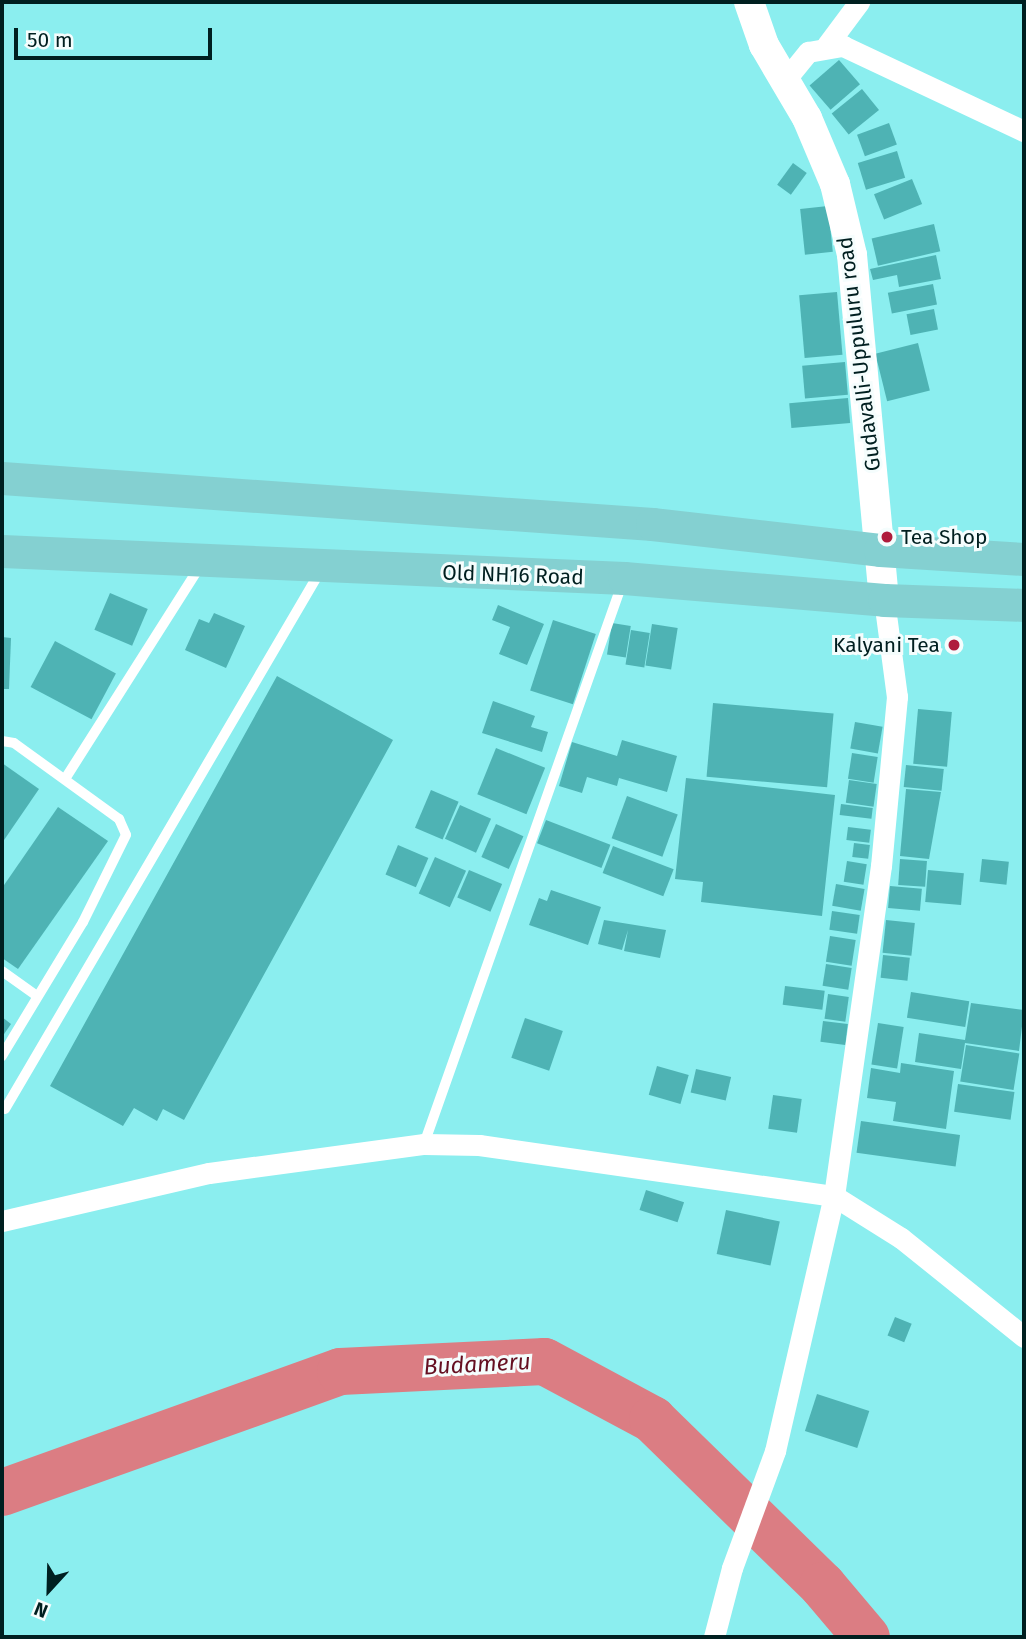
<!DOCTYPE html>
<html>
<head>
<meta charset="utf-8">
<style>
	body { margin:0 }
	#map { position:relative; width:1026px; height:1639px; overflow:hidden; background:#8beeef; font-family:"Fira Sans",sans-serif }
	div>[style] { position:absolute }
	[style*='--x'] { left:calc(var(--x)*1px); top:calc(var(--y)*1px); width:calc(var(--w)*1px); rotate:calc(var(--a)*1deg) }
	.river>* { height:47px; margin:-23.5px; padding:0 23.5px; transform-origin:23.5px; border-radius:23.5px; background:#db7d83 }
	.building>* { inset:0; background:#4eb3b4; transform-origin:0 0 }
	.lane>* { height:10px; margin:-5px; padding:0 5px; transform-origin:5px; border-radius:5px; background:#fff }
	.street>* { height:21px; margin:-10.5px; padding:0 10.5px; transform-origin:10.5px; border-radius:10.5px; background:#fff }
	.secondary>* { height:30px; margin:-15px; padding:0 15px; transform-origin:15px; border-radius:15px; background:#fff }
	.primary>* { height:33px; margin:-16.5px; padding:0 16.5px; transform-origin:16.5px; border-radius:16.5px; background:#84d0d1 }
	.dots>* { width:19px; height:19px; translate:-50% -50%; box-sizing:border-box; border:4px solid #f5fdfd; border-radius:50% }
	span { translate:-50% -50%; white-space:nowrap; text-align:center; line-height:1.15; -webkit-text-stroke:6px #f5fdfd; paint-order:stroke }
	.street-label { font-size:21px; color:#001f20 }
	.poi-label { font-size:21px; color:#001f20 }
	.left { translate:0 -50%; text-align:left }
	.right { translate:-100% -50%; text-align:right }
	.water-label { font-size:23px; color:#650f21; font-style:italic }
	.frame { position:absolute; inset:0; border:4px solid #001f20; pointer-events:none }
	.north { position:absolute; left:14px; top:1555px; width:70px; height:70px; -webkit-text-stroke:5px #f5fdfd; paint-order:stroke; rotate:202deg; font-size:19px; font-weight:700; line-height:28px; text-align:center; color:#001f20 }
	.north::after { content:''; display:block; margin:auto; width:24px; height:32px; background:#001f20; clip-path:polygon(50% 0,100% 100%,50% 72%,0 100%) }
	.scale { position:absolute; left:14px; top:28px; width:198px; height:32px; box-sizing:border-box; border:4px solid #001f20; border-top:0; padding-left:9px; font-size:21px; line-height:24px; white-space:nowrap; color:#001f20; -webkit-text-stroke:5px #f5fdfd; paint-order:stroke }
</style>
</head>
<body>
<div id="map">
	<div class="river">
		<i style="--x:2;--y:1492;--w:359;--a:-19.7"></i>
		<i style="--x:340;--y:1371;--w:204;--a:-2.8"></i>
		<i style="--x:544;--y:1361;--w:123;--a:28.2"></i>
		<i style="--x:652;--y:1419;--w:238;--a:44.3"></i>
		<i style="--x:822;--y:1585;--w:68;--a:49.8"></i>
	</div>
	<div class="building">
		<i style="left:839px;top:60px;width:32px;height:39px;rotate:49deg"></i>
		<i style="left:862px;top:89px;width:27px;height:39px;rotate:51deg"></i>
		<i style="left:889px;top:123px;width:23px;height:34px;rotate:70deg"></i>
		<i style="left:897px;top:151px;width:28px;height:41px;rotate:73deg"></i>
		<i style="left:793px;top:163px;width:17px;height:27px;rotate:36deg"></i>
		<i style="left:912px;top:179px;width:27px;height:41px;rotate:68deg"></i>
		<i style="left:828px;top:206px;width:46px;height:28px;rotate:84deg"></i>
		<i style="left:934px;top:224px;width:28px;height:64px;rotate:77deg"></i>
		<i style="clip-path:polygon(936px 255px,941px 279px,899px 287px,897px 275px,873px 280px,870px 269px)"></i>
		<i style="left:933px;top:284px;width:21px;height:46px;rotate:79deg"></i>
		<i style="left:837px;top:292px;width:63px;height:38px;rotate:85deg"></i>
		<i style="left:934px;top:309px;width:21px;height:28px;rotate:79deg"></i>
		<i style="left:918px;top:343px;width:49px;height:44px;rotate:76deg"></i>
		<i style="left:845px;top:362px;width:33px;height:43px;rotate:85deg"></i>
		<i style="left:848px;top:398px;width:25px;height:59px;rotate:85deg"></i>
		<i style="left:110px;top:593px;width:41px;height:40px;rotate:23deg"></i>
		<i style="clip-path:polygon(498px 605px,544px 624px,527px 665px,499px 654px,510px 627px,492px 620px)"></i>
		<i style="clip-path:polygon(214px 613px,245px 626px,226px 668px,185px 650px,199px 619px,209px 623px)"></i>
		<i style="left:553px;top:620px;width:45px;height:74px;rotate:18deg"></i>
		<i style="left:612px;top:623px;width:19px;height:32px;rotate:9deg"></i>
		<i style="left:652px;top:624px;width:26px;height:42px;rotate:9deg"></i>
		<i style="left:631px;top:630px;width:19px;height:35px;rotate:9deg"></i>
		<i style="clip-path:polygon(2px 637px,11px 638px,9px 689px,2px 689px)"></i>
		<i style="left:55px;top:641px;width:69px;height:52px;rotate:28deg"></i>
		<i style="clip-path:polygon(277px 676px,393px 740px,184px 1120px,163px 1109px,157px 1121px,134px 1108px,123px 1126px,50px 1086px)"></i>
		<i style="clip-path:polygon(493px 701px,535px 716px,531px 727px,548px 732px,542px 752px,482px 733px)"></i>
		<i style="left:713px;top:703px;width:121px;height:74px;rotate:5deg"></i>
		<i style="left:918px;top:709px;width:34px;height:55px;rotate:5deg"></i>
		<i style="left:855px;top:722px;width:28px;height:27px;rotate:10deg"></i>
		<i style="clip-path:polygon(622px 740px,677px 756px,667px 792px,619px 778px,617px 786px,587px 777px,582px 793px,559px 786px,572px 742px,617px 756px)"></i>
		<i style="left:496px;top:748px;width:53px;height:50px;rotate:22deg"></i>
		<i style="left:852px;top:753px;width:26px;height:26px;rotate:9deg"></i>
		<i style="clip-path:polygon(2px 763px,39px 789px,2px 843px)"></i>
		<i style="left:906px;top:765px;width:38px;height:22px;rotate:6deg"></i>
		<i style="clip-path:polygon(686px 778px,835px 795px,822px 916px,701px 902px,703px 882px,675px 879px)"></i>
		<i style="left:849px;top:780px;width:28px;height:23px;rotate:8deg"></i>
		<i style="clip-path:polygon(906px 789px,941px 792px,929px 859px,900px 856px)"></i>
		<i style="left:431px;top:790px;width:30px;height:41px;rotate:23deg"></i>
		<i style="left:627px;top:796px;width:54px;height:45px;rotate:20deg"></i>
		<i style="left:841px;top:804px;width:32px;height:11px;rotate:7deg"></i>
		<i style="left:460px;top:805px;width:34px;height:37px;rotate:24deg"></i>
		<i style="clip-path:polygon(58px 807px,108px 841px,18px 969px,2px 958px,2px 888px)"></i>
		<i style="left:546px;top:820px;width:69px;height:25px;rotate:21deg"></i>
		<i style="left:496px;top:824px;width:30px;height:36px;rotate:24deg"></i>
		<i style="left:848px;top:827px;width:23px;height:13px;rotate:7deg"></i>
		<i style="left:854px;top:843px;width:16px;height:14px;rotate:7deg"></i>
		<i style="left:398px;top:845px;width:33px;height:32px;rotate:23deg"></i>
		<i style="left:613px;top:846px;width:65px;height:29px;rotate:21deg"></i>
		<i style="left:435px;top:857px;width:34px;height:40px;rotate:24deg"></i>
		<i style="left:900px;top:859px;width:27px;height:26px;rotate:4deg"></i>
		<i style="left:982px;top:859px;width:27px;height:23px;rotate:6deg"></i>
		<i style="left:847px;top:861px;width:20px;height:21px;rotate:9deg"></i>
		<i style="left:469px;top:870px;width:36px;height:30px;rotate:23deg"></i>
		<i style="left:928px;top:870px;width:36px;height:32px;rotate:5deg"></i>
		<i style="left:836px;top:884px;width:29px;height:22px;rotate:10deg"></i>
		<i style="left:890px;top:886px;width:32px;height:22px;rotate:5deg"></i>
		<i style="clip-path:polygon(551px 890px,601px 907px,588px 945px,529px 925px,539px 898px,547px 901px)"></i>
		<i style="left:832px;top:911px;width:28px;height:19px;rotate:8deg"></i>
		<i style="clip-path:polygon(604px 920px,666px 930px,660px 958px,624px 951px,628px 930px,622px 950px,598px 944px)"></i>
		<i style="left:886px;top:920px;width:29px;height:33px;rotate:6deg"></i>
		<i style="left:830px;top:936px;width:26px;height:26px;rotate:9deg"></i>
		<i style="left:883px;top:955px;width:27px;height:23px;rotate:6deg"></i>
		<i style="left:826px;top:964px;width:26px;height:22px;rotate:9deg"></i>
		<i style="left:785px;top:986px;width:40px;height:19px;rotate:7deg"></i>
		<i style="left:911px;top:992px;width:59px;height:26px;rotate:9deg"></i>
		<i style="left:828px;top:994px;width:21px;height:25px;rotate:8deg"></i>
		<i style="clip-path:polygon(971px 1003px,1024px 1010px,1019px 1051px,965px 1043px,961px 1069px,915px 1062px,919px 1033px,965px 1040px)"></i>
		<i style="clip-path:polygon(2px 1017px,11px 1024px,2px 1037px)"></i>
		<i style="left:525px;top:1018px;width:40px;height:42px;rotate:19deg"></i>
		<i style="left:823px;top:1021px;width:25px;height:21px;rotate:7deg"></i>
		<i style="left:878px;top:1023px;width:26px;height:42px;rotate:9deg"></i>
		<i style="left:966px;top:1045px;width:54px;height:37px;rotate:9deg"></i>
		<i style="clip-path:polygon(901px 1063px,954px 1071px,946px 1129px,893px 1121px,896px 1102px,867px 1098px,871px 1068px,900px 1073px)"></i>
		<i style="left:657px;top:1066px;width:33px;height:30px;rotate:16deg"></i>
		<i style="left:696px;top:1069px;width:36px;height:24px;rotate:13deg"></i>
		<i style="left:958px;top:1084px;width:57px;height:28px;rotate:8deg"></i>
		<i style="left:773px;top:1095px;width:29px;height:34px;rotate:8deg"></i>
		<i style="left:861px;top:1121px;width:100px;height:32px;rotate:8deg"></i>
		<i style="left:646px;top:1190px;width:40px;height:21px;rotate:18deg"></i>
		<i style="left:726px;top:1210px;width:55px;height:45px;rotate:12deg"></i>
		<i style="left:895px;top:1317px;width:18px;height:20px;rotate:22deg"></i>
		<i style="left:817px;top:1394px;width:55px;height:39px;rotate:18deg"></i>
	</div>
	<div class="lane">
		<i style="--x:2;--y:741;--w:12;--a:9"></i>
		<i style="--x:14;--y:743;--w:130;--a:35.9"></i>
		<i style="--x:119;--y:819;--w:17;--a:66"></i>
		<i style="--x:126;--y:835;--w:97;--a:116.3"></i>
		<i style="--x:83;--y:922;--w:157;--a:121.2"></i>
		<i style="--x:65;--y:779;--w:254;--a:-57.6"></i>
		<i style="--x:2;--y:971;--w:43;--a:35.5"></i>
		<i style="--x:5;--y:1109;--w:625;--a:-59.62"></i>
		<i style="--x:424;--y:1144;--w:597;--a:-70.53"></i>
	</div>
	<div class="street">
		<i style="--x:827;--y:45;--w:54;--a:-53.3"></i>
		<i style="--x:786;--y:79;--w:35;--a:-51"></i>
		<i style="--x:808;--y:52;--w:36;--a:-10"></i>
		<i style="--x:843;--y:46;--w:200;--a:25.2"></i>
		<i style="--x:2;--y:1221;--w:212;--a:-13.1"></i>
		<i style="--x:209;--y:1173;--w:217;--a:-7.7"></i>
		<i style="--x:424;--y:1144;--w:55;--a:1"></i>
		<i style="--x:479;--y:1145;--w:359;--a:8.2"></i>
		<i style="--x:834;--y:1196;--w:79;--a:32.1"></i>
		<i style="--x:901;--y:1238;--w:158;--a:38.8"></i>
		<i style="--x:714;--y:1637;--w:71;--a:-75.4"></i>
		<i style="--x:732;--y:1568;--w:125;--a:-69.8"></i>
		<i style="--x:775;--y:1451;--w:262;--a:-77"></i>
		<i style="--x:834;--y:1196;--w:333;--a:-81.9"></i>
		<i style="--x:881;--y:866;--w:170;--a:-84.6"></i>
		<i style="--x:897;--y:697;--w:98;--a:-97.6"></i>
	</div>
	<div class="secondary">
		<i style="--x:749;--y:2;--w:46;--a:70.8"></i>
		<i style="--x:764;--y:45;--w:85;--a:59.5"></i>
		<i style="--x:807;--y:118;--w:72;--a:67"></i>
		<i style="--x:835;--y:184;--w:73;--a:76.5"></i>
		<i style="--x:852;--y:255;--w:346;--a:84.7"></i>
	</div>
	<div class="primary">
		<i style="--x:2;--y:478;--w:652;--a:4.05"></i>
		<i style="--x:652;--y:524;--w:229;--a:6.5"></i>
		<i style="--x:880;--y:550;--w:144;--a:3.6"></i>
		<i style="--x:2;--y:551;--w:623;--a:2.49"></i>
		<i style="--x:624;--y:578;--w:261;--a:4.8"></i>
		<i style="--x:884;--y:600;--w:140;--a:2"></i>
	</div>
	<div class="dots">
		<i style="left:887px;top:537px;background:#af1c3c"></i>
		<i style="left:954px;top:645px;background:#af1c3c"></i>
	</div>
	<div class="street-label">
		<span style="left:859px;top:354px;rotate:-97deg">Gudavalli-Uppuluru road</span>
		<span style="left:513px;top:575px;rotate:2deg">Old NH16 Road</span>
	</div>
	<div class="poi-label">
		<span class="left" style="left:901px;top:537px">Tea Shop</span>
		<span class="right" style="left:940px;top:645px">Kalyani Tea</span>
	</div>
	<div class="water-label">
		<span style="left:477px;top:1364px;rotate:-3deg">Budameru</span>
	</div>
	<div class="frame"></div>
	<div class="north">N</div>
	<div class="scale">50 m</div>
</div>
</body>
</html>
